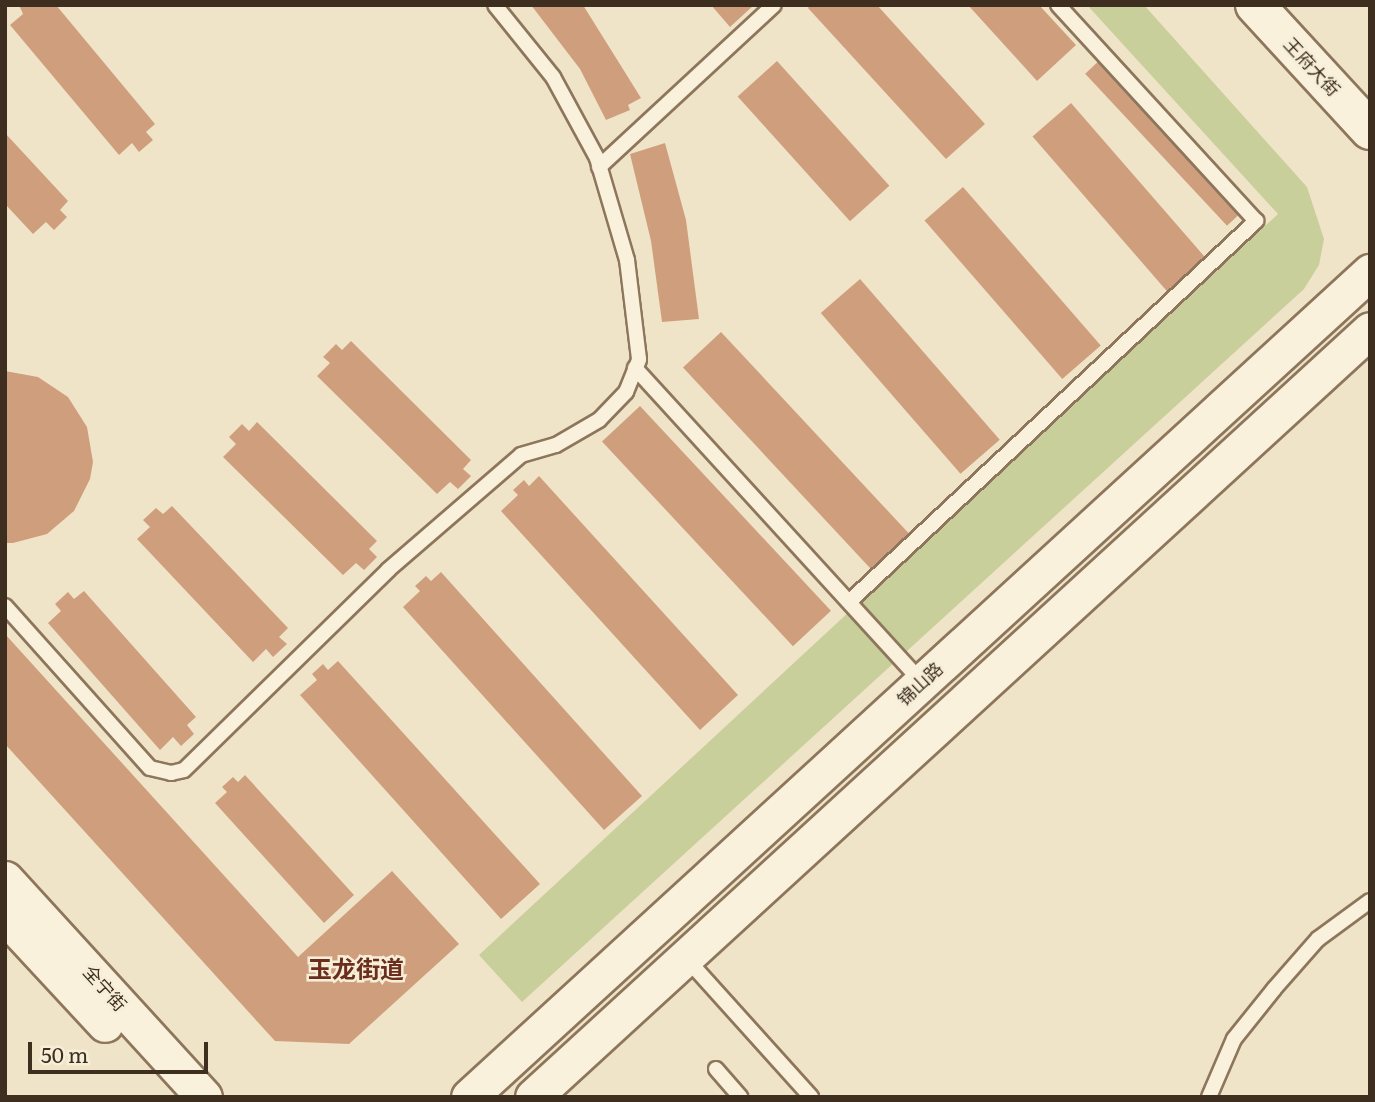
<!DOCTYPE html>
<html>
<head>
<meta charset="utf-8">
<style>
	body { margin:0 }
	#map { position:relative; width:1375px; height:1102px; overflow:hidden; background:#f0e4c8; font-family:Literata,"Noto Sans SC",serif }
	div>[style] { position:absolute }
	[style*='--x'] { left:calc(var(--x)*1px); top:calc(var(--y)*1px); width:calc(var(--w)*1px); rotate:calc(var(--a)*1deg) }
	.green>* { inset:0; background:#c9cf9b }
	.building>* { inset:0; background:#cf9f7d; transform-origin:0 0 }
	.roads { filter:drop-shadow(2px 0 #8d765c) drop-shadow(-2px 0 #8d765c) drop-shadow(0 2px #8d765c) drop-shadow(0 -2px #8d765c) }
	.service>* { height:14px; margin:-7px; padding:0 7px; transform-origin:7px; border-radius:7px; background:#faf1dc }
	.tertiary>* { height:35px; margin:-17.5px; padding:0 17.5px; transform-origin:17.5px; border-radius:17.5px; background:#faf1dc }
	.secondary>* { height:38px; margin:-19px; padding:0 19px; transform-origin:19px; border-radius:19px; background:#faf1dc }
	span { translate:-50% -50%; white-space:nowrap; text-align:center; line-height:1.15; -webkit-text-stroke:5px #f7eed8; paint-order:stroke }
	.street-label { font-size:18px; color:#3d2e20 }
	.district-label { font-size:24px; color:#6b2e1e; font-weight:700 }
	.frame { position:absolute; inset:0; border:7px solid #3d2e20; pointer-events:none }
	.scale { position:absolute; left:28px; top:1042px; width:180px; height:32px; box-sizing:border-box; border:4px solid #3d2e20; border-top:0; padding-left:9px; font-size:21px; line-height:24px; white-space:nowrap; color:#3d2e20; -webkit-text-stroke:5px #f7eed8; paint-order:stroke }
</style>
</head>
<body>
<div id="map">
	<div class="green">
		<i style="clip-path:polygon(1087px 5px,1144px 5px,1307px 187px,1324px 239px,1319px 265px,1304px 289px,522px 1002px,479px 955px,1278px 214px)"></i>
	</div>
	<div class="building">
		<i style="clip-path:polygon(56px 5px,155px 124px,146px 132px,153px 140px,139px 152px,132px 143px,119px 155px,10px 25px,23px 14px,19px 5px)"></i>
		<i style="clip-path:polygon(531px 5px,583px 5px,641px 98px,628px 105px,630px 110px,606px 120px,580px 69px)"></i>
		<i style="clip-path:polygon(711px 5px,754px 5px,730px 27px)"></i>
		<i style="clip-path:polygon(810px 5px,877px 5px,985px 124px,946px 159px,808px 8px)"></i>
		<i style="clip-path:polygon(968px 5px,1039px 5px,1076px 45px,1037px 81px)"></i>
		<i style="left:1102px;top:58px;width:208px;height:23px;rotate:47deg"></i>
		<i style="left:777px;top:61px;width:168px;height:53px;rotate:48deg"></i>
		<i style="left:1071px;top:103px;width:205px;height:51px;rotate:49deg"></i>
		<i style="clip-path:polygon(5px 133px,68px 201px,60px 210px,67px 217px,54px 230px,46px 222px,33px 234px,5px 204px)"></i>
		<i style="clip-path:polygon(665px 143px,686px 220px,699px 319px,662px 322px,651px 241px,630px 154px)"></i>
		<i style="left:963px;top:187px;width:210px;height:51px;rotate:49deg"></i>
		<i style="left:860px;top:279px;width:213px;height:52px;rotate:49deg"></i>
		<i style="left:721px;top:332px;width:279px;height:52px;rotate:47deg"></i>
		<i style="clip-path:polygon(351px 341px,471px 460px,463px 469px,471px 476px,458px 489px,450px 482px,437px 494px,317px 376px,330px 363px,323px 357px,336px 344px,342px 350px)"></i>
		<i style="clip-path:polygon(5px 371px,38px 377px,68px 397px,87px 427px,93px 462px,90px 479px,74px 511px,47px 534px,13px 543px,5px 543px)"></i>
		<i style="left:640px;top:406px;width:280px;height:52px;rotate:47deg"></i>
		<i style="clip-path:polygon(257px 422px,377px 541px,369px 549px,377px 557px,364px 570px,356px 563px,343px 575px,223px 457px,236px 444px,229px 437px,242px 424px,249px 431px)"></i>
		<i style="clip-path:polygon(539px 476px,738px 695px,700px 730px,501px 511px,518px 495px,513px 490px,524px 480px,529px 486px)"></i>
		<i style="clip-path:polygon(172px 506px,288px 628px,279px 637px,287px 644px,273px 657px,266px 649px,253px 662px,137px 539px,150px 527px,143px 520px,156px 508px,163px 514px)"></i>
		<i style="clip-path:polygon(441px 572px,642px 796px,604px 830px,403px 607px,420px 591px,415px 586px,426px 576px,431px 581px)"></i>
		<i style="clip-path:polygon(84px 591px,196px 717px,187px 725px,194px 734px,181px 746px,173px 737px,160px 750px,48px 623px,61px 611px,55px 604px,68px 592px,74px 599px)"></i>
		<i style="clip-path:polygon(5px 634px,298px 957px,392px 871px,459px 944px,349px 1044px,275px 1041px,5px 744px)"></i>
		<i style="clip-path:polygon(338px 661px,540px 884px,501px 919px,300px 695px,317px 680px,312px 674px,323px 664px,328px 670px)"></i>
		<i style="clip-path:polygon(245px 775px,354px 895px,324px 923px,215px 803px,227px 792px,222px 787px,233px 777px,238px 782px)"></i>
	</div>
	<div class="roads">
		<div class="service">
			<i style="--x:599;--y:167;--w:238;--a:-42.8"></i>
			<i style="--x:635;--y:368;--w:425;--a:47.6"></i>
			<i style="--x:849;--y:602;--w:558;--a:-43.11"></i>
			<i style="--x:1256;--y:221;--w:293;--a:-132.5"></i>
			<i style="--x:5;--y:606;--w:217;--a:48.2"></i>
			<i style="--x:150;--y:768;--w:22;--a:13"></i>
			<i style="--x:171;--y:773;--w:13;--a:-13"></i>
			<i style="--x:184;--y:770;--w:286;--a:-44.4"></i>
			<i style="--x:388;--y:570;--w:176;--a:-40.8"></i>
			<i style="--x:521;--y:455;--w:36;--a:-16"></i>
			<i style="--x:556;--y:445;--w:50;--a:-30.2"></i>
			<i style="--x:599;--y:420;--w:39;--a:-46"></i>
			<i style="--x:626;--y:392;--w:35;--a:-68"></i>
			<i style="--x:639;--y:359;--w:100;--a:-96.9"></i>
			<i style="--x:627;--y:260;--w:106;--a:-106.4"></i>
			<i style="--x:597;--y:158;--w:92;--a:-118.5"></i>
			<i style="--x:553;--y:77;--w:92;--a:-128.9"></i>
			<i style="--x:686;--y:958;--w:187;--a:48"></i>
			<i style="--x:716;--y:1069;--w:37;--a:49"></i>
			<i style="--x:1209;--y:1097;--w:63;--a:-66.7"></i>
			<i style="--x:1234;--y:1039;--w:64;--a:-51.3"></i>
			<i style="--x:1274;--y:989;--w:67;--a:-48.7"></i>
			<i style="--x:1318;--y:939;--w:64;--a:-36.2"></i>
		</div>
		<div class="tertiary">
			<i style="--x:5;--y:879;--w:295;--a:47.6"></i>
			<i style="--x:5;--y:916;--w:147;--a:47.2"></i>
			<i style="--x:469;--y:1097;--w:1222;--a:-42.48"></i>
			<i style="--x:533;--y:1097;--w:1135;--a:-42.5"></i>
		</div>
		<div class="secondary">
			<i style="--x:1255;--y:5;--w:170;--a:47.4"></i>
		</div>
	</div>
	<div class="street-label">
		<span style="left:1312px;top:67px;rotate:47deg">王府大街</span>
		<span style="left:920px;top:684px;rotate:-43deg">锦山路</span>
		<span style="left:105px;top:988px;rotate:48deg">全宁街</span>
	</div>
	<div class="district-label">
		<span style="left:356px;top:968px">玉龙街道</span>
	</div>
	<div class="frame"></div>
	<div class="scale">50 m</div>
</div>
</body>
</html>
